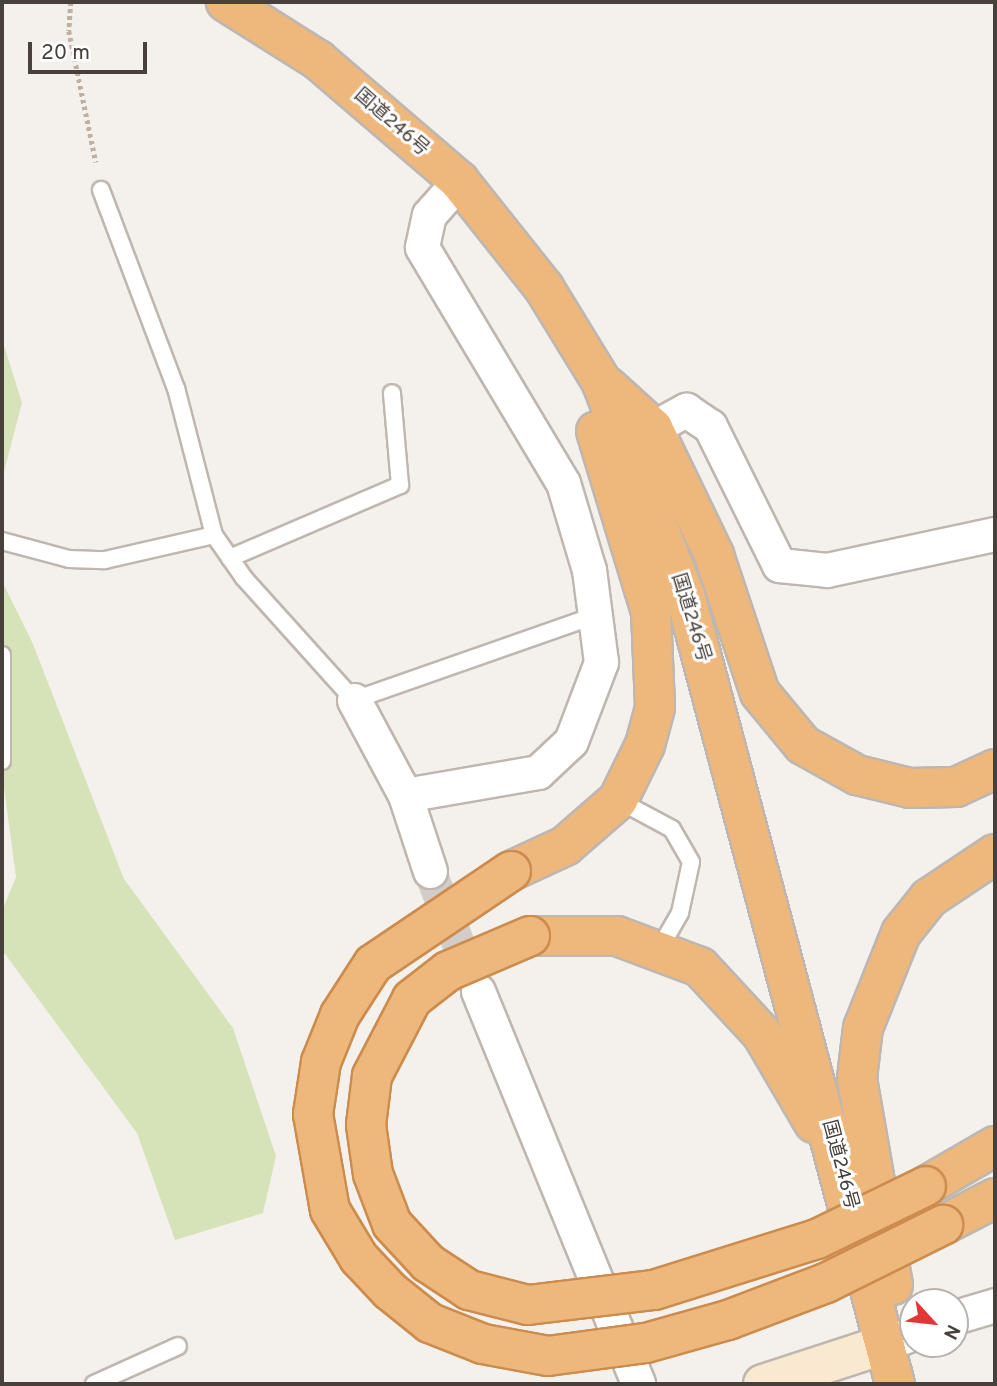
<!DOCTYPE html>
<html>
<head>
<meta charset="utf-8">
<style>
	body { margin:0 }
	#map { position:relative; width:997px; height:1386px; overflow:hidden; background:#f4f0ec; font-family:Overpass,"Noto Sans JP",sans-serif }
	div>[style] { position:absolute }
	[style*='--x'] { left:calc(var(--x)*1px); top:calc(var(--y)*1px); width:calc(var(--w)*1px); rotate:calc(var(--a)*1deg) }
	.green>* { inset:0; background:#d6e3b9 }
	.street-tunnel>* { height:33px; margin-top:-16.5px; transform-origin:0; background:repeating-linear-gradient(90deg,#d2cdc8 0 33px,transparent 0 50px) }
	.path>* { height:4.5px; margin-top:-2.25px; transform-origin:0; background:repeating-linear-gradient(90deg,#bfb0a2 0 3.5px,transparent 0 7px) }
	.roads { filter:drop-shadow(2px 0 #bfb7af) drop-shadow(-2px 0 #bfb7af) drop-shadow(0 2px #bfb7af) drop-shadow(0 -2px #bfb7af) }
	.lane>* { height:16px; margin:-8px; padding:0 8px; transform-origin:8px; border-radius:8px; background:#fff }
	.street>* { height:33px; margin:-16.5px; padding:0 16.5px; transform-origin:16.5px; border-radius:16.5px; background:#fff }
	.secondary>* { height:38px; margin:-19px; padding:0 19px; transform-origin:19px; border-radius:19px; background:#f9e9d1 }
	.highway>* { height:38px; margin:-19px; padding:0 19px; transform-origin:19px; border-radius:19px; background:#eeb87d }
	.bridges { filter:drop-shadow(2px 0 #cc8c4d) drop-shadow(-2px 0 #cc8c4d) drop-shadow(0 2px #cc8c4d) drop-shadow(0 -2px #cc8c4d) }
	.highway-bridge>* { height:38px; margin:-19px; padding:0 19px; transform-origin:19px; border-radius:19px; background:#eeb87d }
	span { translate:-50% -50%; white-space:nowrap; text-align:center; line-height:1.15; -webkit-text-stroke:6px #fff; paint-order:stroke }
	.street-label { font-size:19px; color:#48403a }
	.frame { position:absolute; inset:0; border:4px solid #48403a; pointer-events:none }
	.north { position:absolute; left:899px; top:1288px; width:70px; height:70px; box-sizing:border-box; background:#fff; border:2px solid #b6b3b0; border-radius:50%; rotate:117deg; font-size:19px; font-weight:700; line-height:28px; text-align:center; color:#48403a }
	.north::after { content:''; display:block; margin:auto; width:24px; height:32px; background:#e23735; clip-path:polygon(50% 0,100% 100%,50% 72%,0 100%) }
	.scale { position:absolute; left:28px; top:42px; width:119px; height:32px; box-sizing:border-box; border:4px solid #48403a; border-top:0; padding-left:9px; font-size:21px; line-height:24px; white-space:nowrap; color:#48403a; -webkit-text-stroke:5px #fff; paint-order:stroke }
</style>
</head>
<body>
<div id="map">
	<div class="green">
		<i style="clip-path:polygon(2px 339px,22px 403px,2px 479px)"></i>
		<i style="clip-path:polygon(2px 581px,33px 644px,124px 879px,233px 1028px,276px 1156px,263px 1213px,175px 1240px,137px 1133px,2px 950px,2px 911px,16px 877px,2px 772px)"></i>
	</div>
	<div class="street-tunnel">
		<i style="--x:430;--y:871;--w:123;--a:68.5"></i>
	</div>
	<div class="path">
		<i style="--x:71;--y:2;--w:29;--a:94"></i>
		<i style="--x:69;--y:31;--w:134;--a:78.4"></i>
	</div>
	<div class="roads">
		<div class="lane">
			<i style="--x:101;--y:190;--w:212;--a:69.3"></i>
			<i style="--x:176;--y:388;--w:152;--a:75.5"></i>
			<i style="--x:214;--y:535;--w:52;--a:55.1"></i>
			<i style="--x:244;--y:578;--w:164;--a:48"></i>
			<i style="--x:354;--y:700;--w:257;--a:-19.3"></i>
			<i style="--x:2;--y:541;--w:69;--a:15"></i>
			<i style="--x:69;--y:559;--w:36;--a:2"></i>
			<i style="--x:105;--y:560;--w:112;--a:-12.9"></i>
			<i style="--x:230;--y:558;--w:185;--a:-23.2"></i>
			<i style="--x:400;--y:485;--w:92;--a:-95"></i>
			<i style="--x:2;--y:655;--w:106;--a:90"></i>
			<i style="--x:618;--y:800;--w:61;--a:28.2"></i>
			<i style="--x:672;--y:829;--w:38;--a:60"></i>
			<i style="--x:691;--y:862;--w:52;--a:102.2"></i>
			<i style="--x:680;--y:913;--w:39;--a:120"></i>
			<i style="--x:94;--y:1384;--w:92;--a:-24.3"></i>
		</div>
		<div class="street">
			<i style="--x:653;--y:428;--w:38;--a:-29"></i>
			<i style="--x:686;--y:410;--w:29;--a:34"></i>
			<i style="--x:710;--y:426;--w:155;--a:63.6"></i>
			<i style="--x:779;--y:565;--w:48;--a:5.9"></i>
			<i style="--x:827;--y:570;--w:172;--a:-12.1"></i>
			<i style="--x:354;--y:700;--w:108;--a:61.8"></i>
			<i style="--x:405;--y:795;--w:80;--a:71.8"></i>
			<i style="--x:405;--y:795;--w:135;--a:-9.8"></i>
			<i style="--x:538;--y:772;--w:45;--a:-43.2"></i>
			<i style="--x:571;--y:741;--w:85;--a:-69.2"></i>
			<i style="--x:601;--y:662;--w:93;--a:-97.4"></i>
			<i style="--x:589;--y:570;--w:91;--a:-106.6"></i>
			<i style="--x:563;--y:483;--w:275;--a:-120.9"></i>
			<i style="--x:422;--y:247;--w:33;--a:-78"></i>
			<i style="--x:429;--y:215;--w:45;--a:-48.6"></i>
			<i style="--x:478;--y:991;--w:424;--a:67.8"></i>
			<i style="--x:955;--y:1317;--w:42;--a:-16.7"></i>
			<i style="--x:886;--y:1344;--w:29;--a:-22"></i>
		</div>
		<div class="secondary">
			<i style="--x:763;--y:1384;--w:129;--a:-18"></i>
		</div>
		<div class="highway">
			<i style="--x:226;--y:2;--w:109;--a:32.2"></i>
			<i style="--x:318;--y:60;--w:186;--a:40.6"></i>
			<i style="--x:459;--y:181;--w:137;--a:51.5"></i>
			<i style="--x:544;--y:288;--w:109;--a:58.5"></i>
			<i style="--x:601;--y:381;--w:233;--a:68.6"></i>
			<i style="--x:686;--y:598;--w:813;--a:75.11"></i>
			<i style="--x:608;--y:387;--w:61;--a:42.3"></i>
			<i style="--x:653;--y:428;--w:141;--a:64.3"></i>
			<i style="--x:714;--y:555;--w:145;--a:71.6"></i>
			<i style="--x:760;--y:693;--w:67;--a:50.4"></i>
			<i style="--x:803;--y:745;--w:62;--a:29.1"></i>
			<i style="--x:857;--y:775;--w:55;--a:13.8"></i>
			<i style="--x:910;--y:788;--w:46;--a:-1.2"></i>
			<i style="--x:956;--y:787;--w:43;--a:-24.8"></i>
			<i style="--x:511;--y:871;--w:60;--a:-24.8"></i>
			<i style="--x:565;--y:846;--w:70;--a:-41"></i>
			<i style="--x:618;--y:800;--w:61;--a:-63.9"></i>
			<i style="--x:645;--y:745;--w:39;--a:-75"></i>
			<i style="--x:655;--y:707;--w:95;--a:-92.4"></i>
			<i style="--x:651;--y:612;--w:189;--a:-106.9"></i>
			<i style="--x:530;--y:936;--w:87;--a:0"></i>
			<i style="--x:617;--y:936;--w:89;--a:20.5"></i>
			<i style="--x:700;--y:967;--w:91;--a:47.2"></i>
			<i style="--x:762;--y:1034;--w:103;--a:59.7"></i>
			<i style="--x:926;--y:1186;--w:80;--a:-30.1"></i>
			<i style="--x:943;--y:1225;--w:59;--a:-27.4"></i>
			<i style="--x:893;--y:1285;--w:210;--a:-99.9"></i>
			<i style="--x:857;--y:1078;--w:50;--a:-83.2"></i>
			<i style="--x:863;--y:1028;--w:102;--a:-68.2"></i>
			<i style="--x:901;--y:933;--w:45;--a:-51.3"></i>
			<i style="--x:929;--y:898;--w:79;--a:-33.7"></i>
		</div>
	</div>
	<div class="bridges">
		<div class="highway-bridge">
			<i style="--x:511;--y:871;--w:166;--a:146"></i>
			<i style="--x:373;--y:964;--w:61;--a:122.9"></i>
			<i style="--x:340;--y:1015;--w:51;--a:112"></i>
			<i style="--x:321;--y:1062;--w:53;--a:98.7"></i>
			<i style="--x:313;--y:1114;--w:97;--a:80"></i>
			<i style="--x:330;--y:1210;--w:56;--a:58.9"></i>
			<i style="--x:359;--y:1258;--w:45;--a:46.8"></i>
			<i style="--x:390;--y:1291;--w:51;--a:38.7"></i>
			<i style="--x:430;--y:1323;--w:57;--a:21.6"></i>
			<i style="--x:483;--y:1344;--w:66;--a:10.5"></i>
			<i style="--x:548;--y:1356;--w:99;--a:-7.6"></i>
			<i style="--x:646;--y:1343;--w:85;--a:-15.7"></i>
			<i style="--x:728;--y:1320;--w:105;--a:-20.7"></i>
			<i style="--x:826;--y:1283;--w:131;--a:-26.4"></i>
			<i style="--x:530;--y:936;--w:89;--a:156.9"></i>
			<i style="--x:448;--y:971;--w:46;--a:142.1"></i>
			<i style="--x:412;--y:999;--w:87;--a:117.5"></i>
			<i style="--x:372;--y:1076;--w:49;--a:97"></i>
			<i style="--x:366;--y:1125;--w:49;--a:81.9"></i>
			<i style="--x:373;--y:1174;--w:53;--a:69.2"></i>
			<i style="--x:392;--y:1224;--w:53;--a:47.3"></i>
			<i style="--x:428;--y:1263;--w:49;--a:33.4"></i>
			<i style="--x:469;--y:1290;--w:61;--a:14.3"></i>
			<i style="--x:528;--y:1305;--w:127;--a:-6.8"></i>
			<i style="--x:654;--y:1290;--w:171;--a:-17.4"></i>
			<i style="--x:817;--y:1239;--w:121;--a:-25.9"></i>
		</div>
	</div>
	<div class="street-label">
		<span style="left:391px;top:123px;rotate:41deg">国道246号</span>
		<span style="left:690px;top:618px;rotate:73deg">国道246号</span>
		<span style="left:839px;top:1165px;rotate:75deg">国道246号</span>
	</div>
	<div class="frame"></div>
	<div class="north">N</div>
	<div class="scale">20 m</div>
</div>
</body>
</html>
